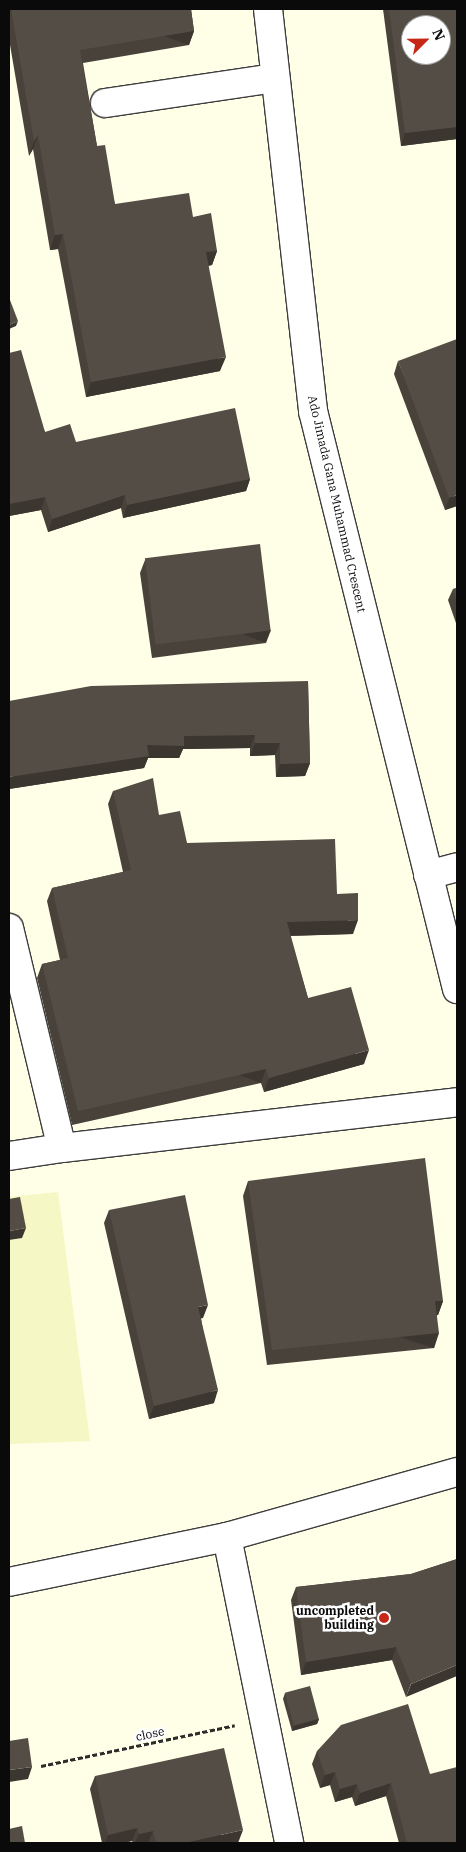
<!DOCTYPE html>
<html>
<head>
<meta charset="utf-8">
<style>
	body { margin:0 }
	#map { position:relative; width:466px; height:1852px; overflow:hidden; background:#fffee7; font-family:"IBM Plex Serif",serif }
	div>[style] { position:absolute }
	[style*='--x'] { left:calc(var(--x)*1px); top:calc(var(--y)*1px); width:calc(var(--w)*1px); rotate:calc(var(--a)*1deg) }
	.farmland>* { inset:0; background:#f5f8c4 }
	.path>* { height:3px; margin-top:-1.5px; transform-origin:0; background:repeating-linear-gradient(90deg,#2c2c2c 0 5px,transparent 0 7.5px) }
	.roads { filter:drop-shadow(1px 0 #3d3d3d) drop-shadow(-1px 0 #3d3d3d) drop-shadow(0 1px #3d3d3d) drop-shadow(0 -1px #3d3d3d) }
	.minor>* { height:28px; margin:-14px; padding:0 14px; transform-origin:14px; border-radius:14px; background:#fff }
	.wall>* { inset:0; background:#48423b }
	.shaded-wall>* { inset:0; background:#3b3630; transform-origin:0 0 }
	.building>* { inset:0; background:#544d45; transform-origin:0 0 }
	.dots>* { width:14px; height:14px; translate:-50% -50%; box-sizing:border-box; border:2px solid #fff; border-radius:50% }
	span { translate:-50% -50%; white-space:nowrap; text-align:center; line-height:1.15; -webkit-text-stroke:5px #fff; paint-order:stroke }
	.street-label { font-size:12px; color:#0a0a0a }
	.poi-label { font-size:12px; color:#0a0a0a; font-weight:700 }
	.right { translate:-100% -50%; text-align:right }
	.frame { position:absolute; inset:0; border:10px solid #0a0a0a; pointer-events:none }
	.north { position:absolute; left:401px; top:15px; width:50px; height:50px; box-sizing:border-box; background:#fff; border:1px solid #9d9d9d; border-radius:50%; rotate:67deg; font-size:14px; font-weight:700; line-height:20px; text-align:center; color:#0a0a0a }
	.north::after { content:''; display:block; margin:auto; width:18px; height:22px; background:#c62716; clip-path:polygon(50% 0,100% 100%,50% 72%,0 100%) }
</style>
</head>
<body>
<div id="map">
	<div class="farmland">
		<i style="clip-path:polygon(58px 1192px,90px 1441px,9px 1444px,9px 1197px)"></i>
	</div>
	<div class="path">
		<i style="--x:41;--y:1766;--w:198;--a:-11.9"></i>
	</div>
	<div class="roads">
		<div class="minor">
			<i style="--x:268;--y:9;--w:405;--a:83.6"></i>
			<i style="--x:313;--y:411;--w:596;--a:76.01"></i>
			<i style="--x:105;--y:103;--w:172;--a:-8.4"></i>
			<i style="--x:428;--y:875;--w:30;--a:-15"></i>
			<i style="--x:9;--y:928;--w:226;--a:76.5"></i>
			<i style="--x:62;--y:1148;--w:398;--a:-6.6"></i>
			<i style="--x:9;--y:1156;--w:54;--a:-8.6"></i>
			<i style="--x:227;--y:1537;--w:312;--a:78.5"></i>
			<i style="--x:9;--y:1582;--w:223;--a:-11.7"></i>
			<i style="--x:227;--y:1537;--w:239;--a:-15.8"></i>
		</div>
	</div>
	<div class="wall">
		<i style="clip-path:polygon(9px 9px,191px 9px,194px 31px,189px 45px,83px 63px,97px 146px,115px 204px,193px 217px,217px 251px,212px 265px,208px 266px,220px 371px,86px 397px,58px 249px,50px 250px,33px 149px,29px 156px,9px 39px)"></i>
		<i style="clip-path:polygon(383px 9px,457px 9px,457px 139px,401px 146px)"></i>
		<i style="clip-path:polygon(9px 353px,45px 432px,76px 442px,250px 479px,246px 491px,123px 518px,121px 508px,48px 532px,41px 510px,9px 516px)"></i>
		<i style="clip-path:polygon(398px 361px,457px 506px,445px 510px,394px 374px)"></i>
		<i style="clip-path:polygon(145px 560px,266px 643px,152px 658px,140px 573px)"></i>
		<i style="clip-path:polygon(457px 588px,457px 626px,448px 600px,453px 589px)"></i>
		<i style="clip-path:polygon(308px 681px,310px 763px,305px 776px,276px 777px,275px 755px,250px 756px,250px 748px,183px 749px,179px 758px,148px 758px,144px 768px,9px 789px)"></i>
		<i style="clip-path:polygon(113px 791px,159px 815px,187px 843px,337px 894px,353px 934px,290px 936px,308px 998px,364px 1064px,264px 1092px,261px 1083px,72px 1125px,37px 978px,42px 964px,60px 960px,47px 901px,52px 888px,123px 872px,108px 804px)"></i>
		<i style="clip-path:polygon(248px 1181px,443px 1301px,438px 1315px,437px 1315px,434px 1348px,267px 1365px,243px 1196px)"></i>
		<i style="clip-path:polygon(109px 1210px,203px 1318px,201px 1318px,214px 1403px,149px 1419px,104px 1223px)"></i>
		<i style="clip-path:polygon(457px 1559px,406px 1697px,392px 1660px,301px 1675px,291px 1600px,296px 1587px,411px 1574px)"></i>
		<i style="clip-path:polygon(285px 1693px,319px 1719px,317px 1724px,292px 1731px,283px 1699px)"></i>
		<i style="clip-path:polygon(317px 1751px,430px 1774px,457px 1843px,399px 1843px,386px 1796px,355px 1806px,352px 1797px,335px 1802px,330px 1785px,320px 1788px,312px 1764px)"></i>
		<i style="clip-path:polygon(95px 1776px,238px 1843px,133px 1843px,132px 1841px,123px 1843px,102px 1843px,90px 1789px)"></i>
	</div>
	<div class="shaded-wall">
		<i style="left:194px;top:31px;width:15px;height:116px;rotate:110deg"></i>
		<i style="clip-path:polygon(457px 127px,457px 139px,401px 146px,405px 133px)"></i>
		<i style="clip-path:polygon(38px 135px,33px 149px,29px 156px,34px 141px)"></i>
		<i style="clip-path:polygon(63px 234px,58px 249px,50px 250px,55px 235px)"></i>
		<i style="clip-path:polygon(217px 251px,212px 265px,200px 267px,206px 252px)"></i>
		<i style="clip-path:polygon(18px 321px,16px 326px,9px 329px,9px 325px)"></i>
		<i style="clip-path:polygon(226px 357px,220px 371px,86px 397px,91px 382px)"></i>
		<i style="clip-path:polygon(250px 479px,246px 491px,123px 518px,127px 505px)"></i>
		<i style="clip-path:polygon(125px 495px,121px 508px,48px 532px,52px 519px)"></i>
		<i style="clip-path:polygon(457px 495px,457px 506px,445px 510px,449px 498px)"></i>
		<i style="clip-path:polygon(45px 497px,41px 510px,9px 516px,9px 504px)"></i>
		<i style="left:271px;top:630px;width:14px;height:115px;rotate:111deg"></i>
		<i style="clip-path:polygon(255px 735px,250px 748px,183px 749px,179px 758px,148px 758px,144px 768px,9px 789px,9px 777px,184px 736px)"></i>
		<i style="clip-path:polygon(255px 743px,280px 743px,275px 755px,250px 756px)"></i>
		<i style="clip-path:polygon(310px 763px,305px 776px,276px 777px,280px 764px)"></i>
		<i style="clip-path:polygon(358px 920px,353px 934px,281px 936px,287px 922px)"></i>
		<i style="clip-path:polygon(369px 1050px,364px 1064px,264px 1092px,269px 1078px)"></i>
		<i style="left:266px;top:1069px;width:15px;height:193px;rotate:110deg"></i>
		<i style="clip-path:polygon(26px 1228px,22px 1238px,9px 1240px,9px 1231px)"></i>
		<i style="clip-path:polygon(435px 1301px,443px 1301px,438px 1315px,430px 1316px)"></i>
		<i style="clip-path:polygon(208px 1305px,203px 1318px,194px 1320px,198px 1307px)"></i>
		<i style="left:439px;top:1333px;width:16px;height:168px;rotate:108deg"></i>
		<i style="clip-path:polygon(218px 1390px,214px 1403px,149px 1419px,154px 1406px)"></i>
		<i style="clip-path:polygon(396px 1647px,392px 1660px,301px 1675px,306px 1662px)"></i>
		<i style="clip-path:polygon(457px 1665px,457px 1676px,406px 1697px,411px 1684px)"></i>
		<i style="clip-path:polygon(319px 1719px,317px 1724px,292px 1731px,294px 1726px)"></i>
		<i style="clip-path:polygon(32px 1767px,28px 1779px,9px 1782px,9px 1770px)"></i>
		<i style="clip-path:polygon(335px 1772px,330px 1785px,320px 1788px,325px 1775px)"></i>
		<i style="clip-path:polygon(391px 1783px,386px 1796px,355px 1806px,360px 1793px)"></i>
		<i style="clip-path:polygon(357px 1784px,352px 1797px,335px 1802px,340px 1789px)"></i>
		<i style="clip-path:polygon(137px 1828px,132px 1841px,123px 1843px,105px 1843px,108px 1835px)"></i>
		<i style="clip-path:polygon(243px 1830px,238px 1843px,184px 1843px)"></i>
		<i style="clip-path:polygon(153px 1831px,148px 1843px,135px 1843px,139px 1834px)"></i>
	</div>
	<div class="building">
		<i style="clip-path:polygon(11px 9px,191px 9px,194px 31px,80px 50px,97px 146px,105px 145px,115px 204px,189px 193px,193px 217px,211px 213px,217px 251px,206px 252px,226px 357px,91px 382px,63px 234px,55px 235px,38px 135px,34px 141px)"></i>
		<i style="clip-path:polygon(evenodd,389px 9px,457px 9px,457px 127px,405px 133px,389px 9px,411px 25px,441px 25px,441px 55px,411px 55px,411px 25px)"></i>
		<i style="clip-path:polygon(10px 300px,18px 321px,9px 325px,9px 301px)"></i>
		<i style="clip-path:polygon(457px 339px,457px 495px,449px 498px,398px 361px)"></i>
		<i style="clip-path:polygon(21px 350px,45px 432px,70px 424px,76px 442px,235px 408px,250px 479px,127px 505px,125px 495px,52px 519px,45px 497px,9px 504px,9px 353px)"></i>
		<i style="left:260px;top:544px;width:87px;height:116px;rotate:83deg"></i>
		<i style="clip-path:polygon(457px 588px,457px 602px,453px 589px)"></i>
		<i style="clip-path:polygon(308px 681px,310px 763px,280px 764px,280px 743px,255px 743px,255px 735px,184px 736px,184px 746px,147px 745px,149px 756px,9px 777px,9px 701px,91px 686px)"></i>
		<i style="clip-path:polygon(153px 778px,159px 815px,180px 811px,187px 843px,335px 839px,337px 894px,358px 893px,358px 920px,287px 922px,308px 998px,351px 987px,369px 1050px,269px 1078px,266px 1069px,78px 1111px,42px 964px,68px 958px,52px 888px,131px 870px,113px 791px)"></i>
		<i style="clip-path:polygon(425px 1158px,443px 1301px,435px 1301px,439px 1333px,272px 1350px,248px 1181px)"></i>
		<i style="clip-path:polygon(185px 1195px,208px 1305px,198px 1307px,218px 1390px,154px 1406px,109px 1210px)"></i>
		<i style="clip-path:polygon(20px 1197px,26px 1228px,9px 1231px,9px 1199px)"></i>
		<i style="clip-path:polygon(457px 1559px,457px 1665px,411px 1684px,396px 1647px,306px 1662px,296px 1587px,411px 1574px)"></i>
		<i style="left:310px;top:1686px;width:34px;height:26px;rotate:75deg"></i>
		<i style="clip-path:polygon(408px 1704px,430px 1774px,457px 1767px,457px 1843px,407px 1843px,391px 1783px,360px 1793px,357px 1784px,340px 1789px,335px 1772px,325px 1775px,317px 1751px,341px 1725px)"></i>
		<i style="clip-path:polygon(28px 1738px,32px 1767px,9px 1770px,9px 1741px)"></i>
		<i style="clip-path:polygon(224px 1748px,243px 1830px,184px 1843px,156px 1843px,153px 1831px,139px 1834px,137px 1828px,108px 1835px,95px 1776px)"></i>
		<i style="clip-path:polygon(22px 1826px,25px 1843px,9px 1843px,9px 1829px)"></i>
	</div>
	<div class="dots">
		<i style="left:384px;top:1618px;background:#c62716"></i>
	</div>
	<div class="street-label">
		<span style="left:337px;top:504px;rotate:77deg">Ado Jimada Gana Muhammad Crescent</span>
		<span style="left:150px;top:1734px;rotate:-12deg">close</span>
	</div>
	<div class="poi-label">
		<span class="right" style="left:374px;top:1618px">uncompleted<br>building</span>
	</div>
	<div class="frame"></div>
	<div class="north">N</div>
</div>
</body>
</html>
